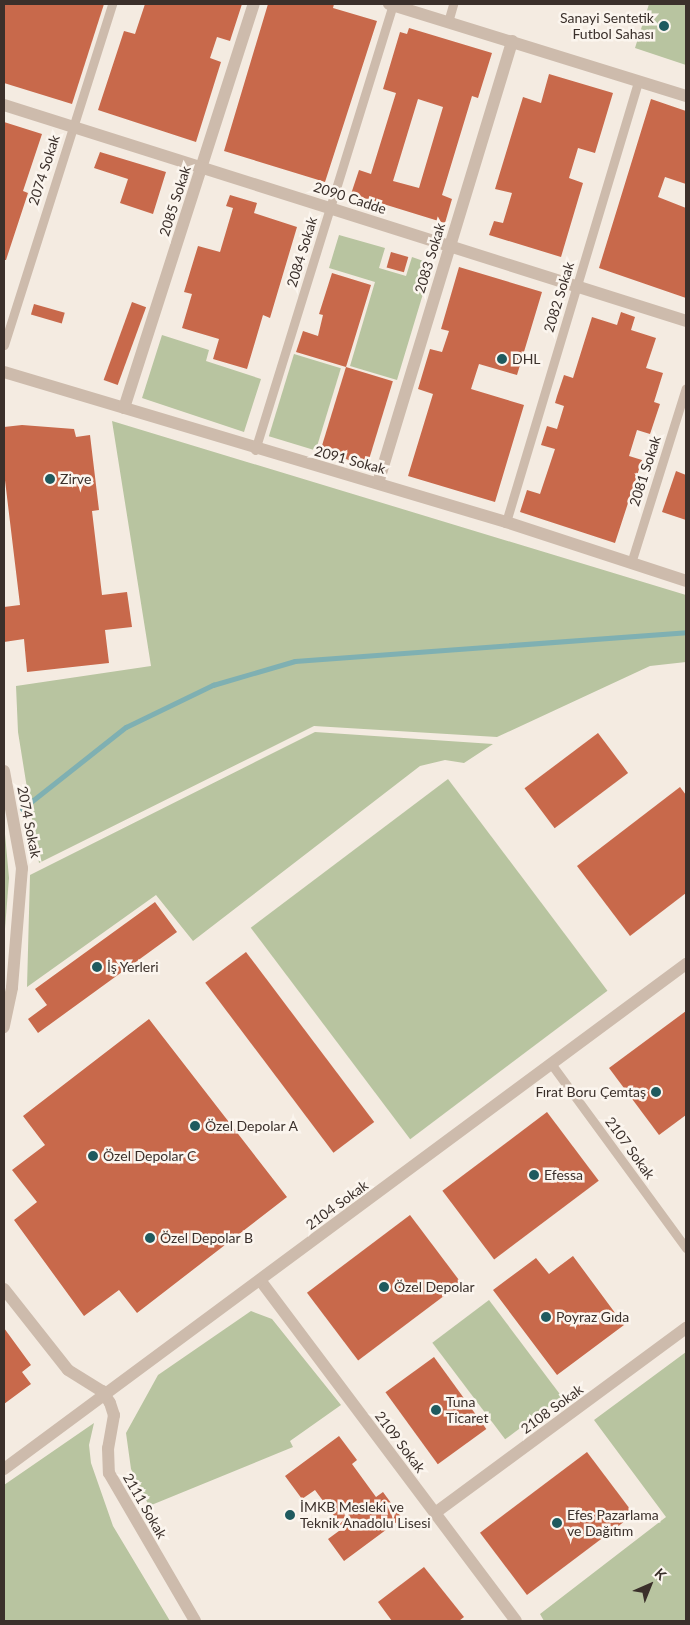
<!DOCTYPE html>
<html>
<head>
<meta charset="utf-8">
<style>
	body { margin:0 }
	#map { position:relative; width:690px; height:1625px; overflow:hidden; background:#f4ebe1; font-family:Lato,sans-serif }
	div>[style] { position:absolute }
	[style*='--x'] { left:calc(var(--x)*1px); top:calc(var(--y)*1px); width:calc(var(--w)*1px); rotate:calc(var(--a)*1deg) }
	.green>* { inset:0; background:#b8c4a0; transform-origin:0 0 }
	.stream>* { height:4.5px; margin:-2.25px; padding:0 2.25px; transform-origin:2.25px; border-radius:2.25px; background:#7fb0b2 }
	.building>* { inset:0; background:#c8694b; transform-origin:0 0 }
	.service>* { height:9px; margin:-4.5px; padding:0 4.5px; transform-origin:4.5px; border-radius:4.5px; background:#cdbbac }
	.minor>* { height:12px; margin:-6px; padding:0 6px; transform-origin:6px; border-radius:6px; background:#cdbbac }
	.tertiary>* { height:12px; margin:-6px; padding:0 6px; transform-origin:6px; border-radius:6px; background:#cdbbac }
	.dots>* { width:14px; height:14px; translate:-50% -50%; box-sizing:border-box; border:2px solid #fbf5ee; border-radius:50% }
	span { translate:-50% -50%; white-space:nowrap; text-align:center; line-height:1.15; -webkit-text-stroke:5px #fbf5ee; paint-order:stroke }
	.poi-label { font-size:14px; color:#3b302b }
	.right { translate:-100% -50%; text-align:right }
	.left { translate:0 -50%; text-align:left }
	.street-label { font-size:14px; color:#3b302b }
	.frame { position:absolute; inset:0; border:5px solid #3b302b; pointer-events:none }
	.north { position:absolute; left:625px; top:1560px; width:50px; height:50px; -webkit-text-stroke:4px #fbf5ee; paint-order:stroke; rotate:44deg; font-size:14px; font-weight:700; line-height:20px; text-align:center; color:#3b302b }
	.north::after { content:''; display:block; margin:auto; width:18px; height:22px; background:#3b302b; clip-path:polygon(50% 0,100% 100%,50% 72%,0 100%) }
</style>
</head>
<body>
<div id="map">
	<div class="green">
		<i style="clip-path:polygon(649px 4px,686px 4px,686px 65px,635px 48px)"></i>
		<i style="clip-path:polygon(339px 235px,385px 248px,379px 268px,406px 276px,412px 257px,432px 264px,397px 380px,350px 366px,375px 282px,329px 268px)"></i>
		<i style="clip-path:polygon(162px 335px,209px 350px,206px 361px,261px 379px,244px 432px,142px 398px)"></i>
		<i style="left:294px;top:354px;width:49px;height:86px;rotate:17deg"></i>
		<i style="clip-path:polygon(112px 421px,686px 595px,686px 662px,650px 666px,497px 737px,314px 726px,39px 863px,18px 732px,16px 686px,151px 666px)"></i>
		<i style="clip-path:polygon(315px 732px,493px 744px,464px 763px,445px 760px,420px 766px,193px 941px,156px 895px,27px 987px,30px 875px)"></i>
		<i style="left:448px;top:779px;width:265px;height:247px;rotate:53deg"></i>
		<i style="clip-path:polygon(4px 823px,9px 878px,4px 941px)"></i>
		<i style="left:489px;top:1300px;width:121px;height:71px;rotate:53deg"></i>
		<i style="clip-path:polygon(251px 1311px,272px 1319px,341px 1405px,290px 1441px,293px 1447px,149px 1506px,131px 1469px,126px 1433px,158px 1375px)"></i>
		<i style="clip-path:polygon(686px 1352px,686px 1621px,544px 1621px,540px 1614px,666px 1517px,594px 1420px)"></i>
		<i style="clip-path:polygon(94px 1423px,89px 1445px,91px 1463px,113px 1526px,170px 1621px,4px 1621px,4px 1485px)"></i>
	</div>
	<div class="stream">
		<i style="--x:22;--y:809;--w:132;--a:-38.3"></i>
		<i style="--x:126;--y:727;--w:97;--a:-25.8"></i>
		<i style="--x:213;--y:685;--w:85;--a:-16.3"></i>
		<i style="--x:295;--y:661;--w:392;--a:-4.2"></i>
	</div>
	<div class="building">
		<i style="clip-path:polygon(4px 4px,104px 4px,72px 104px,4px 83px)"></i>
		<i style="clip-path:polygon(145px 4px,242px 4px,230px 41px,217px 37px,210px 58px,221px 62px,196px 142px,98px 110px,124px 31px,135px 34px)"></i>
		<i style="clip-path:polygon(268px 4px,334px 4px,333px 8px,377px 21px,325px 182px,224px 151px)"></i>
		<i style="clip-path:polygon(evenodd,409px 28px,492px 53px,478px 98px,472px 96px,442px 195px,452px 199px,445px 223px,351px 194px,359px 170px,371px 174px,396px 93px,383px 89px,400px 32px,407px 34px,409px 28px,418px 99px,443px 107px,419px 188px,393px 181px,418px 99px)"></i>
		<i style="clip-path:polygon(549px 74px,613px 93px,595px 153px,578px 148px,569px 178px,583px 183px,561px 257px,489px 235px,494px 221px,503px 223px,512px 193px,495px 189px,523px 97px,541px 103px)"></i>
		<i style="clip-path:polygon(651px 99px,686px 111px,686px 184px,665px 177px,658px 197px,686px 208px,686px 298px,599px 268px)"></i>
		<i style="clip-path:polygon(4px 122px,42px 134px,23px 191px,28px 193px,6px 260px,4px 260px)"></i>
		<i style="clip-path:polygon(100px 152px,166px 172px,153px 214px,120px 203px,128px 179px,94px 168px)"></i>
		<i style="clip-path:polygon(230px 195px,257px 203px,254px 213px,297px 227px,270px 318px,263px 315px,247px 369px,213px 359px,219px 339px,182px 328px,192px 294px,184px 292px,198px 246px,220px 252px,233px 208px,226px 206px)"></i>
		<i style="left:391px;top:252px;width:18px;height:16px;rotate:16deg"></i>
		<i style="clip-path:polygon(459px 267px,542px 292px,517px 375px,479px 364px,471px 389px,524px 405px,495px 502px,408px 476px,433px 394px,418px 389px,430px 349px,442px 352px,449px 331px,441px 329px)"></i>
		<i style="clip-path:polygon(332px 273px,371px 285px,346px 367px,296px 352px,303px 331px,318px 336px,323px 315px,319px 314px)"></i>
		<i style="left:132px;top:302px;width:15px;height:83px;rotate:20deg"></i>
		<i style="left:34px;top:304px;width:32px;height:11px;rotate:16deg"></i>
		<i style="clip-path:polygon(621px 312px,635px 317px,631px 330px,656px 338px,646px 368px,663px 373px,654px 402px,660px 404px,650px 434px,637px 430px,629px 456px,642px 460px,615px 543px,520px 512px,527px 490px,540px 494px,555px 449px,541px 445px,547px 426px,557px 429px,564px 406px,555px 403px,557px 396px,564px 375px,573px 378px,592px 317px,617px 325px)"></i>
		<i style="left:346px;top:367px;width:49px;height:88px;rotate:17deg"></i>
		<i style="clip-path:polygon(22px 425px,74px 429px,76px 437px,90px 435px,99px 510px,92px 511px,102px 595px,127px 592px,132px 627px,105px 630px,109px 663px,27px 672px,24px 639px,4px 642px,4px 607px,20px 605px,4px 472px,4px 427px)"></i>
		<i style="clip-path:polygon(676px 471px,686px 475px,686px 520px,662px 512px)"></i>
		<i style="left:598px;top:733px;width:50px;height:92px;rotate:53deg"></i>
		<i style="clip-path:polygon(680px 787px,686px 795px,686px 893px,630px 936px,577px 866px)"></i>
		<i style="clip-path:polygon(155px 902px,177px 932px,38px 1033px,28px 1019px,47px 1005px,35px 989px)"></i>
		<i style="left:246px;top:952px;width:213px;height:51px;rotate:53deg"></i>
		<i style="clip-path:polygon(686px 1011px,686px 1115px,659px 1135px,609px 1068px)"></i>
		<i style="clip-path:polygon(149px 1019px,287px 1197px,137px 1313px,119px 1290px,84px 1316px,14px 1220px,37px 1202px,12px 1170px,45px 1145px,23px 1116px)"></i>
		<i style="left:547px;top:1112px;width:86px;height:131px;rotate:53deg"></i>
		<i style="left:410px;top:1215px;width:85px;height:129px;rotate:53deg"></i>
		<i style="clip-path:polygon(573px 1256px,624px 1325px,557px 1375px,493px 1290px,536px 1258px,549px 1274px)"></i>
		<i style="clip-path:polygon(4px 1328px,31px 1365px,22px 1372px,31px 1384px,4px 1404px)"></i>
		<i style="left:434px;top:1357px;width:89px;height:60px;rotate:54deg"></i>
		<i style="clip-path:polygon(339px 1436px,357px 1460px,352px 1464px,376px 1497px,383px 1492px,402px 1518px,344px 1561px,328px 1539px,343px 1528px,315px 1490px,302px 1499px,285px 1476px)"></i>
		<i style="left:587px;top:1452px;width:78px;height:134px;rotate:53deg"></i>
		<i style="clip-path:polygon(424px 1567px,464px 1617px,459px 1621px,392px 1621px,378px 1602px)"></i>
	</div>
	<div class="service">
		<i style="--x:448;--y:22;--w:19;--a:-74"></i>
		<i style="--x:4;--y:345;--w:358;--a:-72.4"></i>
		<i style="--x:255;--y:450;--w:466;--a:-72.8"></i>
		<i style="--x:506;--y:522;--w:460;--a:-73.3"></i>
		<i style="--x:631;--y:563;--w:183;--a:-72.6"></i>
		<i style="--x:552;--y:1065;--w:227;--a:53.8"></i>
	</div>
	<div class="minor">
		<i style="--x:389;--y:4;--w:311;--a:17.2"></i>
		<i style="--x:4;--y:372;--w:524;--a:16.64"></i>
		<i style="--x:506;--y:522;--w:189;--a:18.1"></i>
		<i style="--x:124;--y:408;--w:424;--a:-72.2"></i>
		<i style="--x:378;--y:483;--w:462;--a:-73.1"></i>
		<i style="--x:4;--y:771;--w:99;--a:79.5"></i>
		<i style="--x:22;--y:868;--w:120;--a:94.8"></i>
		<i style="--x:12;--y:988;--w:40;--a:102"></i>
		<i style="--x:260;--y:1280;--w:426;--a:53.1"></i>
		<i style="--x:4;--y:1289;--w:103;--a:51.7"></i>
		<i style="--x:68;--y:1370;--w:40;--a:32"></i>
		<i style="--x:102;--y:1391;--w:14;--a:56"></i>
		<i style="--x:110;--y:1403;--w:13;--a:72"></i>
		<i style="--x:114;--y:1415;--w:34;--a:100"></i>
		<i style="--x:108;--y:1448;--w:25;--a:88"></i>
		<i style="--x:109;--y:1473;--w:171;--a:59.8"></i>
		<i style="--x:4;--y:1469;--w:849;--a:-36.52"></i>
		<i style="--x:435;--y:1513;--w:312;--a:-36.4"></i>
	</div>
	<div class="tertiary">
		<i style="--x:4;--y:105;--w:715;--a:17.57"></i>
	</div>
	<div class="dots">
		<i style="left:664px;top:26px;background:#1f5a5e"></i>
		<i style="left:502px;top:359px;background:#1f5a5e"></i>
		<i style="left:50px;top:479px;background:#1f5a5e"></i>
		<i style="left:97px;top:967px;background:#1f5a5e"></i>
		<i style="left:656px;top:1092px;background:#1f5a5e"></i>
		<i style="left:195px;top:1126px;background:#1f5a5e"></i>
		<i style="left:93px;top:1156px;background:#1f5a5e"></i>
		<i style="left:534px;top:1175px;background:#1f5a5e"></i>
		<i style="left:150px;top:1238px;background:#1f5a5e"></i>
		<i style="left:384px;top:1287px;background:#1f5a5e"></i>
		<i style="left:546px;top:1317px;background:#1f5a5e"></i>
		<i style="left:436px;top:1410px;background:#1f5a5e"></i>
		<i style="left:290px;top:1515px;background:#1f5a5e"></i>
		<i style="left:557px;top:1523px;background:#1f5a5e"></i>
	</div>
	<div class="poi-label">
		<span class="right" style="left:654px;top:26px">Sanayi Sentetik<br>Futbol Sahası</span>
		<span class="left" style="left:512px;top:359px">DHL</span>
		<span class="left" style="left:60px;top:479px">Zirve</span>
		<span class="left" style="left:107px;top:967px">İş Yerleri</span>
		<span class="right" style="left:646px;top:1092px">Fırat Boru Çemtaş</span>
		<span class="left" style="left:205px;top:1126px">Özel Depolar A</span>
		<span class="left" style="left:103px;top:1156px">Özel Depolar C</span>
		<span class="left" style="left:544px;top:1175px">Efessa</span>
		<span class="left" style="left:160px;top:1238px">Özel Depolar B</span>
		<span class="left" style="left:394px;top:1287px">Özel Depolar</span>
		<span class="left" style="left:556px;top:1317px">Poyraz Gıda</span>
		<span class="left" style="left:446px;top:1410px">Tuna<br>Ticaret</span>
		<span class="left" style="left:300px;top:1515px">İMKB Mesleki ve<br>Teknik Anadolu Lisesi</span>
		<span class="left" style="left:567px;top:1523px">Efes Pazarlama<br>ve Dağıtım</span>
	</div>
	<div class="street-label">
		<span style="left:44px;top:170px;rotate:-72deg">2074 Sokak</span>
		<span style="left:350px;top:198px;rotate:18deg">2090 Cadde</span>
		<span style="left:175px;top:201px;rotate:-72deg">2085 Sokak</span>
		<span style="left:302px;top:252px;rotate:-73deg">2084 Sokak</span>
		<span style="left:430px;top:258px;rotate:-73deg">2083 Sokak</span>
		<span style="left:559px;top:297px;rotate:-73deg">2082 Sokak</span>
		<span style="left:350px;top:460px;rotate:15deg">2091 Sokak</span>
		<span style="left:645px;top:471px;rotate:-72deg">2081 Sokak</span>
		<span style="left:29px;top:822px;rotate:79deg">2074 Sokak</span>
		<span style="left:630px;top:1148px;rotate:54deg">2107 Sokak</span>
		<span style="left:337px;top:1205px;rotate:-36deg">2104 Sokak</span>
		<span style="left:552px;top:1409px;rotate:-36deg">2108 Sokak</span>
		<span style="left:400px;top:1442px;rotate:53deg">2109 Sokak</span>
		<span style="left:145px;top:1506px;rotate:60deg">2111 Sokak</span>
	</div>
	<div class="frame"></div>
	<div class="north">K</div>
</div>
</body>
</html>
